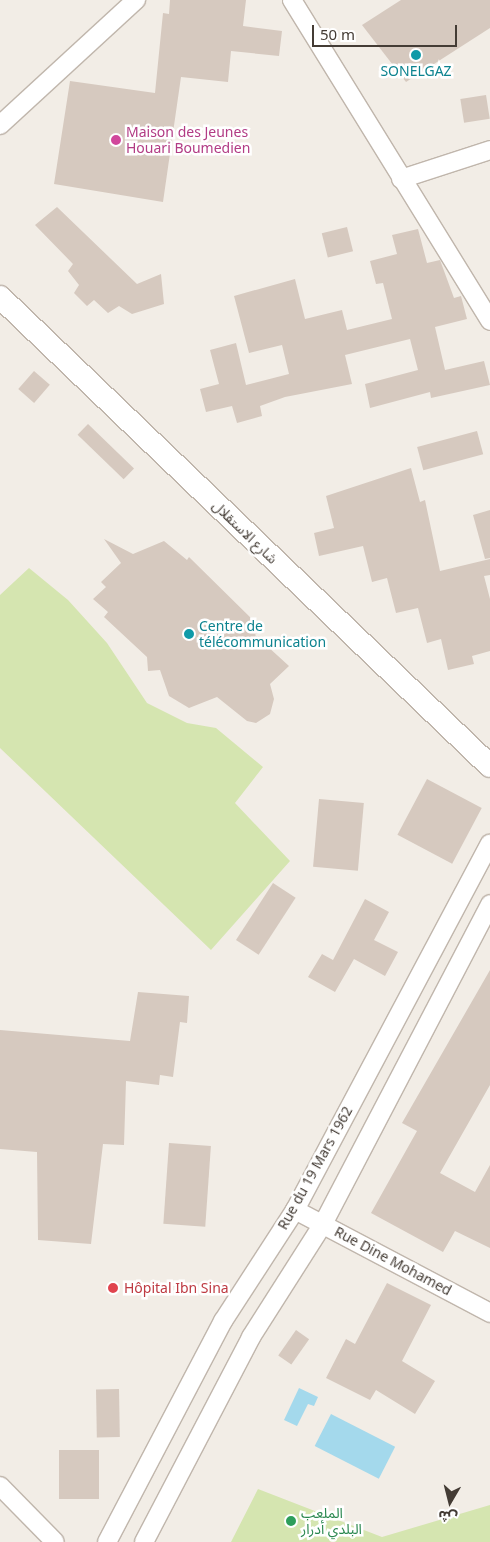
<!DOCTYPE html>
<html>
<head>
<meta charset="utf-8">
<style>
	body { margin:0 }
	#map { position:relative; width:490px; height:1542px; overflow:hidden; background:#f2ede6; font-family:"Noto Sans","Noto Sans Arabic",sans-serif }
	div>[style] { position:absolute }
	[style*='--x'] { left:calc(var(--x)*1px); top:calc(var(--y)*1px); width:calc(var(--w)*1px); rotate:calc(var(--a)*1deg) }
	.green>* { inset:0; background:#d5e5b0 }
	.water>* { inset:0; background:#a4d9ec; transform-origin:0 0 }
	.building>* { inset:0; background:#d6c9bf; transform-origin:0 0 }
	.roads { filter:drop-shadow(1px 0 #c0b6ac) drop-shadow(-1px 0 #c0b6ac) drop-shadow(0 1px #c0b6ac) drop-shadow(0 -1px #c0b6ac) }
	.minor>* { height:18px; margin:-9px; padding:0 9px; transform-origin:9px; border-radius:9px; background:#fff }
	.tertiary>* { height:22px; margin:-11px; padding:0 11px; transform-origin:11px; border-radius:11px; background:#fff }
	.dots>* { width:14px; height:14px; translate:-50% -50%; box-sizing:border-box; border:2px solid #fff; border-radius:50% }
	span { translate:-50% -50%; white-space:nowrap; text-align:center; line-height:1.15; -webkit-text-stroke:5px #fff; paint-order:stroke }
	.culture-label { font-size:14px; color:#0d838f }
	.left { translate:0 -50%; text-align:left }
	.hotel-label { font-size:14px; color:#b23c85 }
	.street-label { font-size:14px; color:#443c35 }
	.health-label { font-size:14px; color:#be3a42 }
	.leisure-label { font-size:14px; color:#27864d }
	.north { position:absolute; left:425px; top:1477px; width:50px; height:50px; -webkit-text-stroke:4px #fff; paint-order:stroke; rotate:188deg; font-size:14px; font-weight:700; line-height:20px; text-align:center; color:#443c35 }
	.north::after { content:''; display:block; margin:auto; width:18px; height:22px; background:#443c35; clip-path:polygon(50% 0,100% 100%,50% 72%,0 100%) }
	.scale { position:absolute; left:312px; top:25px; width:145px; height:22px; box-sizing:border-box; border:2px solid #443c35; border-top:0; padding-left:6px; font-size:15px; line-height:18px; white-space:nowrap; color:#443c35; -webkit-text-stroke:4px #fff; paint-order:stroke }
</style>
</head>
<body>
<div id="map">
	<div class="green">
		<i style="clip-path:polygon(29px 568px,68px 600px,107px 643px,147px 703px,187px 723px,216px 728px,263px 767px,235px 803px,290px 861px,211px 950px,0 748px,0 595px)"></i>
		<i style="clip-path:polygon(258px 1489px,382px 1537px,490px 1505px,490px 1542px,231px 1542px)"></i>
	</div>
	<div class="water">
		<i style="clip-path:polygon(299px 1388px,318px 1397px,314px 1406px,308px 1404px,297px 1426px,284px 1420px)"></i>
		<i style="left:331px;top:1414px;width:72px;height:36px;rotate:27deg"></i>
	</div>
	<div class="building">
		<i style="clip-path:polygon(170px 0,246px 0,243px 26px,282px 31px,279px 56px,231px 51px,228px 82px,181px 77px,163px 202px,54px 184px,70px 81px,155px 93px,163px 13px,169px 14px)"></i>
		<i style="clip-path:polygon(401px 0,490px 0,490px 28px,406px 82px,362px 25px)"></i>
		<i style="left:486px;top:95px;width:24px;height:26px;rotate:81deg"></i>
		<i style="clip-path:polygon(57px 207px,137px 284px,161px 274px,164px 304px,132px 314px,119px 306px,108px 313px,94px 300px,87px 306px,74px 293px,79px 285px,68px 271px,73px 264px,35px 225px)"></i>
		<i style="left:347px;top:227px;width:25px;height:26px;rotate:76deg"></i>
		<i style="clip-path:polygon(418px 229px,427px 263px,440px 260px,454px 298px,461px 296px,467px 319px,435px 327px,445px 370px,484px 361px,490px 385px,431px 398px,430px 392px,370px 408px,365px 384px,418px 370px,410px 339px,345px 355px,352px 384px,285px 397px,260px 406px,262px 416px,237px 423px,232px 406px,206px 412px,200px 389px,219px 384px,210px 350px,236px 343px,246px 385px,289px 374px,282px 345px,249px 353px,234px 296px,295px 279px,305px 319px,342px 310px,347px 330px,392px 319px,383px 283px,376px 284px,370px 261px,397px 254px,392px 235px)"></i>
		<i style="left:34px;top:371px;width:21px;height:24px;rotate:41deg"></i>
		<i style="left:88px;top:424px;width:64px;height:15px;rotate:44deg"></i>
		<i style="left:477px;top:431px;width:24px;height:62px;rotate:75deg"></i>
		<i style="clip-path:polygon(411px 468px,420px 502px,425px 500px,440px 571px,490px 559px,490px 575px,484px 576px,490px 599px,490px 651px,472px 656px,474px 664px,448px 670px,441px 639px,427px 643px,418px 608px,396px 613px,387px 578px,372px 582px,363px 546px,319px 556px,314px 533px,334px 528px,326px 496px)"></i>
		<i style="clip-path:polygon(490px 510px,490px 558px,485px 559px,473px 515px)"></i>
		<i style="clip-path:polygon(104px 539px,133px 554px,164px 541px,187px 560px,189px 557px,261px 628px,255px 635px,289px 666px,270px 684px,274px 699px,270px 714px,256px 723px,247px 721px,217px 697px,189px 708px,169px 696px,160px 670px,148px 671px,147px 657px,104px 617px,108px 612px,93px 599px,106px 587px,101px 582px,121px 563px)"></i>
		<i style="left:427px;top:779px;width:62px;height:63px;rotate:28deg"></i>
		<i style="left:319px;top:799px;width:45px;height:68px;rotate:5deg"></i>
		<i style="left:273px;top:883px;width:27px;height:68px;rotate:33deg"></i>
		<i style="clip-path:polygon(365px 899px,389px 912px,374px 940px,398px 952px,385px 976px,354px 959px,335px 992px,308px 977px,322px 954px,333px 960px)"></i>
		<i style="clip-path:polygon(490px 970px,490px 1085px,440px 1173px,475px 1192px,490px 1165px,490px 1248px,455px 1231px,443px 1252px,371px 1213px,417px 1131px,402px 1123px)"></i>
		<i style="clip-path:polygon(138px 992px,189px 996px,187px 1023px,180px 1022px,173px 1077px,160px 1075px,159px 1085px,126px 1081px,124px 1145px,103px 1144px,91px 1244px,38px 1240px,37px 1152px,0 1149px,0 1030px,130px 1041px)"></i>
		<i style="left:169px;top:1143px;width:42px;height:81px;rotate:4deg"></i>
		<i style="clip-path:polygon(387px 1283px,431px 1305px,402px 1361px,435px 1381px,415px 1414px,376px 1390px,370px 1400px,326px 1378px,346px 1339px,355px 1344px)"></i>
		<i style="left:296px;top:1330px;width:16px;height:31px;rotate:35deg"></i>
		<i style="left:119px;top:1389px;width:48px;height:23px;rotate:89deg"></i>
		<i style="left:59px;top:1450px;width:40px;height:49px"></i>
	</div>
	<div class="roads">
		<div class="minor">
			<i style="--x:292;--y:0;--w:377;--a:58.3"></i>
			<i style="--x:0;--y:125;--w:185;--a:-42.6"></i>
			<i style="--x:401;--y:179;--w:94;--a:-18"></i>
			<i style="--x:295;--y:1210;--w:221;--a:27.8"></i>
			<i style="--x:0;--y:1486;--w:78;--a:45.5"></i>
			<i style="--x:107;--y:1542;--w:250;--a:-62.3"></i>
			<i style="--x:223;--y:1321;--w:132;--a:-57"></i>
			<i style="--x:295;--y:1210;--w:415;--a:-62"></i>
			<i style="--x:144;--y:1542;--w:231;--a:-62.4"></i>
			<i style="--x:251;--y:1337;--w:134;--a:-57.5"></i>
			<i style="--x:323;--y:1224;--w:361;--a:-62.4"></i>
		</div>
		<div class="tertiary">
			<i style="--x:0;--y:297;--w:678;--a:43.75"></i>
		</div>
	</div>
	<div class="dots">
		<i style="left:416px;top:55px;background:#0f9aa8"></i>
		<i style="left:116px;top:140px;background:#d1479c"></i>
		<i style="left:189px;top:634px;background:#0f9aa8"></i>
		<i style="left:113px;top:1288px;background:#e0444e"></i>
		<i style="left:291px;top:1521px;background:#2e9e5b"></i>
	</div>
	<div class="culture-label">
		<span style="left:416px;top:71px">SONELGAZ</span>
		<span class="left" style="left:199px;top:634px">Centre de<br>télécommunication</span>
	</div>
	<div class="hotel-label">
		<span class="left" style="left:126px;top:140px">Maison des Jeunes<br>Houari Boumedien</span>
	</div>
	<div class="street-label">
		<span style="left:245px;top:532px;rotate:44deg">شارع الاستقلال</span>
		<span style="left:315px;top:1168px;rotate:-61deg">Rue du 19 Mars 1962</span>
		<span style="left:393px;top:1261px;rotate:28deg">Rue Dine Mohamed</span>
	</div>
	<div class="health-label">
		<span class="left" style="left:124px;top:1288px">Hôpital Ibn Sina</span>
	</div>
	<div class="leisure-label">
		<span class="left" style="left:301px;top:1521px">الملعب<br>البلدي أدرار</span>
	</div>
	<div class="north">ش</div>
	<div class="scale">50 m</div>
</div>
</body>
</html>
